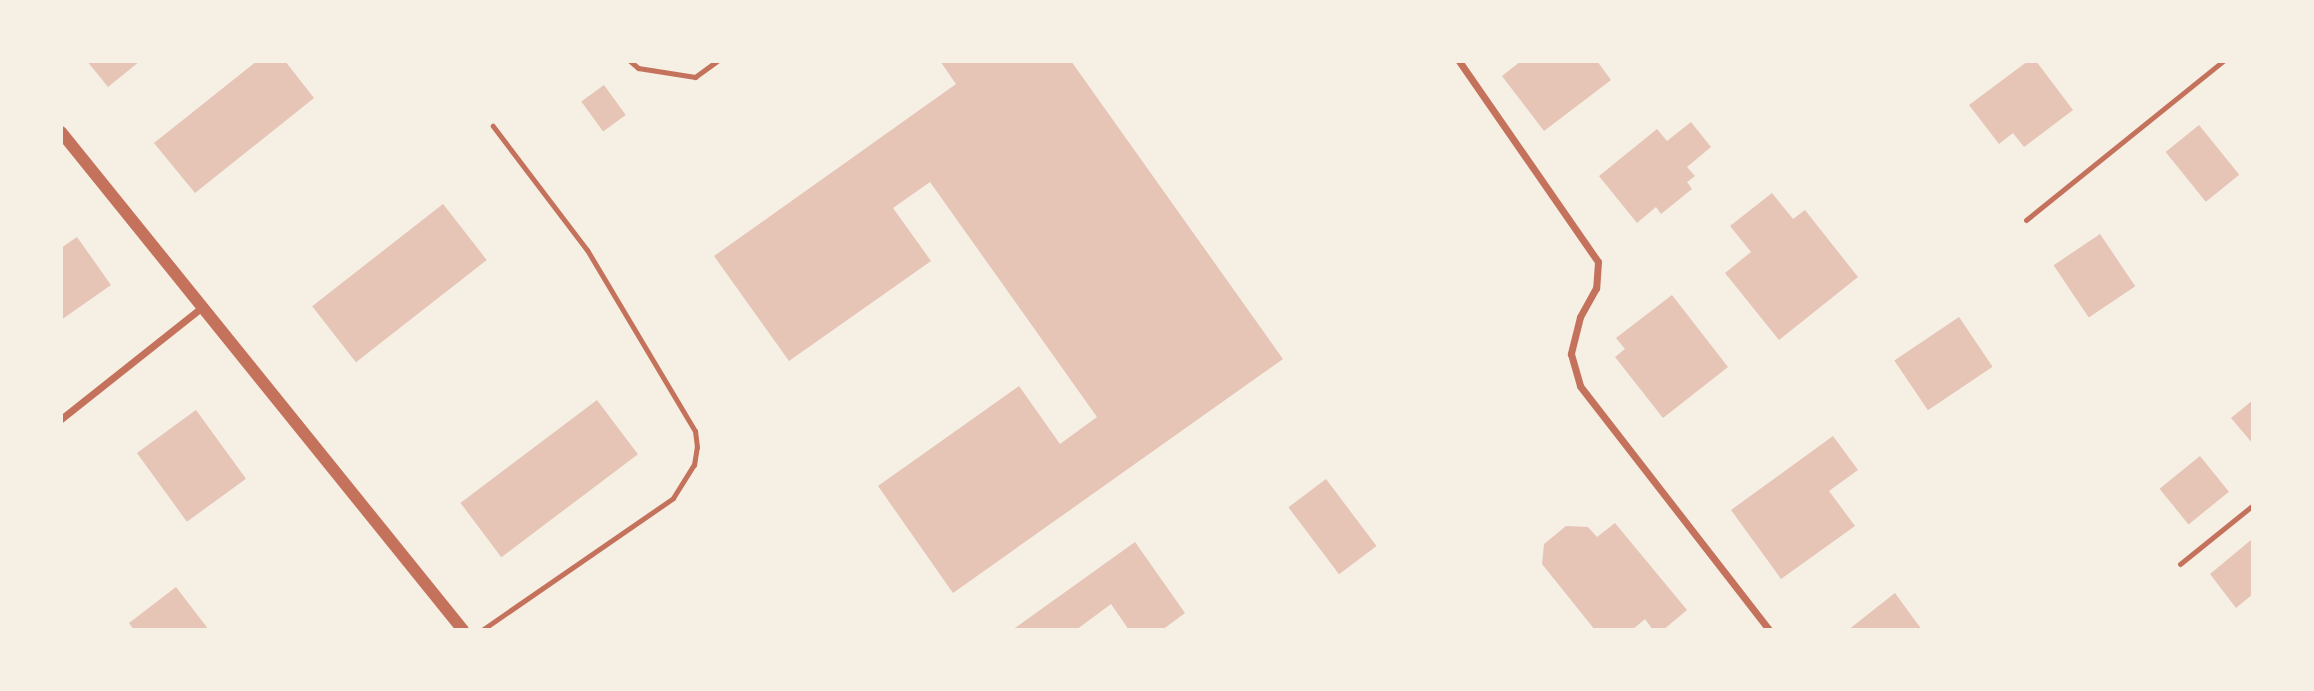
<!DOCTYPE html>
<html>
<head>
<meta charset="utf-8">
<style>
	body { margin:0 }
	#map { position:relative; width:2314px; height:691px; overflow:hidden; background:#f6efe4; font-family:"Libre Baskerville",serif }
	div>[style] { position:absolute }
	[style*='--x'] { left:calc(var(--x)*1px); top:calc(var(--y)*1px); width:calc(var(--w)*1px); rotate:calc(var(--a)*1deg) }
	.building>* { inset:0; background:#e6c5b7; transform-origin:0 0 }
	.service>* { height:5px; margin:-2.5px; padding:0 2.5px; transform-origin:2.5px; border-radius:2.5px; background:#c5725c }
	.minor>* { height:7px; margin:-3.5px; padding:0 3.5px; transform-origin:3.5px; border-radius:3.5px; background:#c5725c }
	.tertiary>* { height:12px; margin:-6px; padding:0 6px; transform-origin:6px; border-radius:6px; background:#c5725c }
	span { translate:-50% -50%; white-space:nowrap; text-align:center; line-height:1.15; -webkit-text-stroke:6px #f6efe4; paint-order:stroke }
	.frame { position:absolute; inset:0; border:63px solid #f6efe4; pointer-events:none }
</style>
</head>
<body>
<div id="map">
	<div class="building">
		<i style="clip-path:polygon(87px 61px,140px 61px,108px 87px)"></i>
		<i style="clip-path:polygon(257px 61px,285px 61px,314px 98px,195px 193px,154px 143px)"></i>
		<i style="clip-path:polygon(940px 61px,1071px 61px,1283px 359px,953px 593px,878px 486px,1019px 386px,1060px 444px,1097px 417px,930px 182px,893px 208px,931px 261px,789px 361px,714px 256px,956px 84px)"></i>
		<i style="clip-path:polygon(1521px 61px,1597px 61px,1611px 80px,1544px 131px,1502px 76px)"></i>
		<i style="clip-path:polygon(2028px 61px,2036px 61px,2073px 110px,2024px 147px,2013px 133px,1999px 144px,1969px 105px)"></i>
		<i style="left:604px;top:85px;width:37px;height:28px;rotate:54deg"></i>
		<i style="clip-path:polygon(1691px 122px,1711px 147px,1687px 167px,1695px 176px,1687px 182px,1692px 189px,1661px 214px,1656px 207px,1637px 223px,1599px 176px,1657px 129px,1667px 141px)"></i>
		<i style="left:2199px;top:125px;width:64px;height:43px;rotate:51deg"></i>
		<i style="clip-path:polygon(1772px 193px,1793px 219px,1805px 210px,1858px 277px,1779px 340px,1725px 273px,1751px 252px,1730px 226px)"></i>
		<i style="left:443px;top:204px;width:71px;height:166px;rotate:52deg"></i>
		<i style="left:2100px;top:234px;width:63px;height:56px;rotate:56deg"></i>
		<i style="clip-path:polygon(77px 237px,111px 285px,61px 320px,61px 248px)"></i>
		<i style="clip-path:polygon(1672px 295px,1728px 367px,1663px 418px,1615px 357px,1625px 349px,1616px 338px)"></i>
		<i style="left:1959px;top:317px;width:60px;height:78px;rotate:56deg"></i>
		<i style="left:597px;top:400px;width:68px;height:171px;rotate:53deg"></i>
		<i style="clip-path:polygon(2253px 400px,2253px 444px,2231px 418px)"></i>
		<i style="left:196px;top:410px;width:85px;height:73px;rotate:54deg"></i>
		<i style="clip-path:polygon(1833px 436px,1858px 470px,1829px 491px,1855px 526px,1781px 579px,1731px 510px)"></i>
		<i style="left:2200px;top:456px;width:46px;height:52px;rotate:51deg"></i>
		<i style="left:1326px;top:479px;width:84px;height:47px;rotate:53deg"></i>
		<i style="clip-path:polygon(1615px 523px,1687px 610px,1663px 630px,1653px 630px,1645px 619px,1632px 630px,1595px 630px,1542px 564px,1544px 544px,1566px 526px,1588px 527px,1597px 537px)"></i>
		<i style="clip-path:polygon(2251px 540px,2253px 594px,2236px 608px,2210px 574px)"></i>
		<i style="clip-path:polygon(1135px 542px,1185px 613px,1162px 630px,1129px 630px,1111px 604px,1076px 630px,1012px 630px)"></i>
		<i style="clip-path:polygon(176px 587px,209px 630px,134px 630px,129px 623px)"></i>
		<i style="clip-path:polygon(1895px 593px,1922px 630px,1848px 630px)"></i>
	</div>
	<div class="service">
		<i style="--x:630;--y:61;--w:11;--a:41"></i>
		<i style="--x:638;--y:68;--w:58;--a:9"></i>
		<i style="--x:695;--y:77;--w:27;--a:-36"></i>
		<i style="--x:2026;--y:220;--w:253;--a:-38.9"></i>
		<i style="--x:2180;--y:564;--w:94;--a:-38.9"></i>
		<i style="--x:482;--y:630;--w:232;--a:-34.6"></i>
		<i style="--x:673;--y:498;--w:39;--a:-58"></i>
		<i style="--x:694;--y:465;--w:18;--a:-81"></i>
		<i style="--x:697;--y:447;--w:16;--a:-97"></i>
		<i style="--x:695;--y:431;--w:211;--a:-120.8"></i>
		<i style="--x:587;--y:250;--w:156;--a:-127.2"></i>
	</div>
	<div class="minor">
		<i style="--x:1459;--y:61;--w:244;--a:55.3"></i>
		<i style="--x:1598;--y:262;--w:26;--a:94"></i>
		<i style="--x:1596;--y:288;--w:33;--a:119"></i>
		<i style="--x:1580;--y:317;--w:38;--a:104"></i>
		<i style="--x:1571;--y:354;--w:33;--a:74"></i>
		<i style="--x:1580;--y:386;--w:309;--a:52.2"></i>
		<i style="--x:61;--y:419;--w:179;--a:-38.4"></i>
	</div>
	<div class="tertiary">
		<i style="--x:61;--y:132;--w:640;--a:51.09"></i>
	</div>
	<div class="frame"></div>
</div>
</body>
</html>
